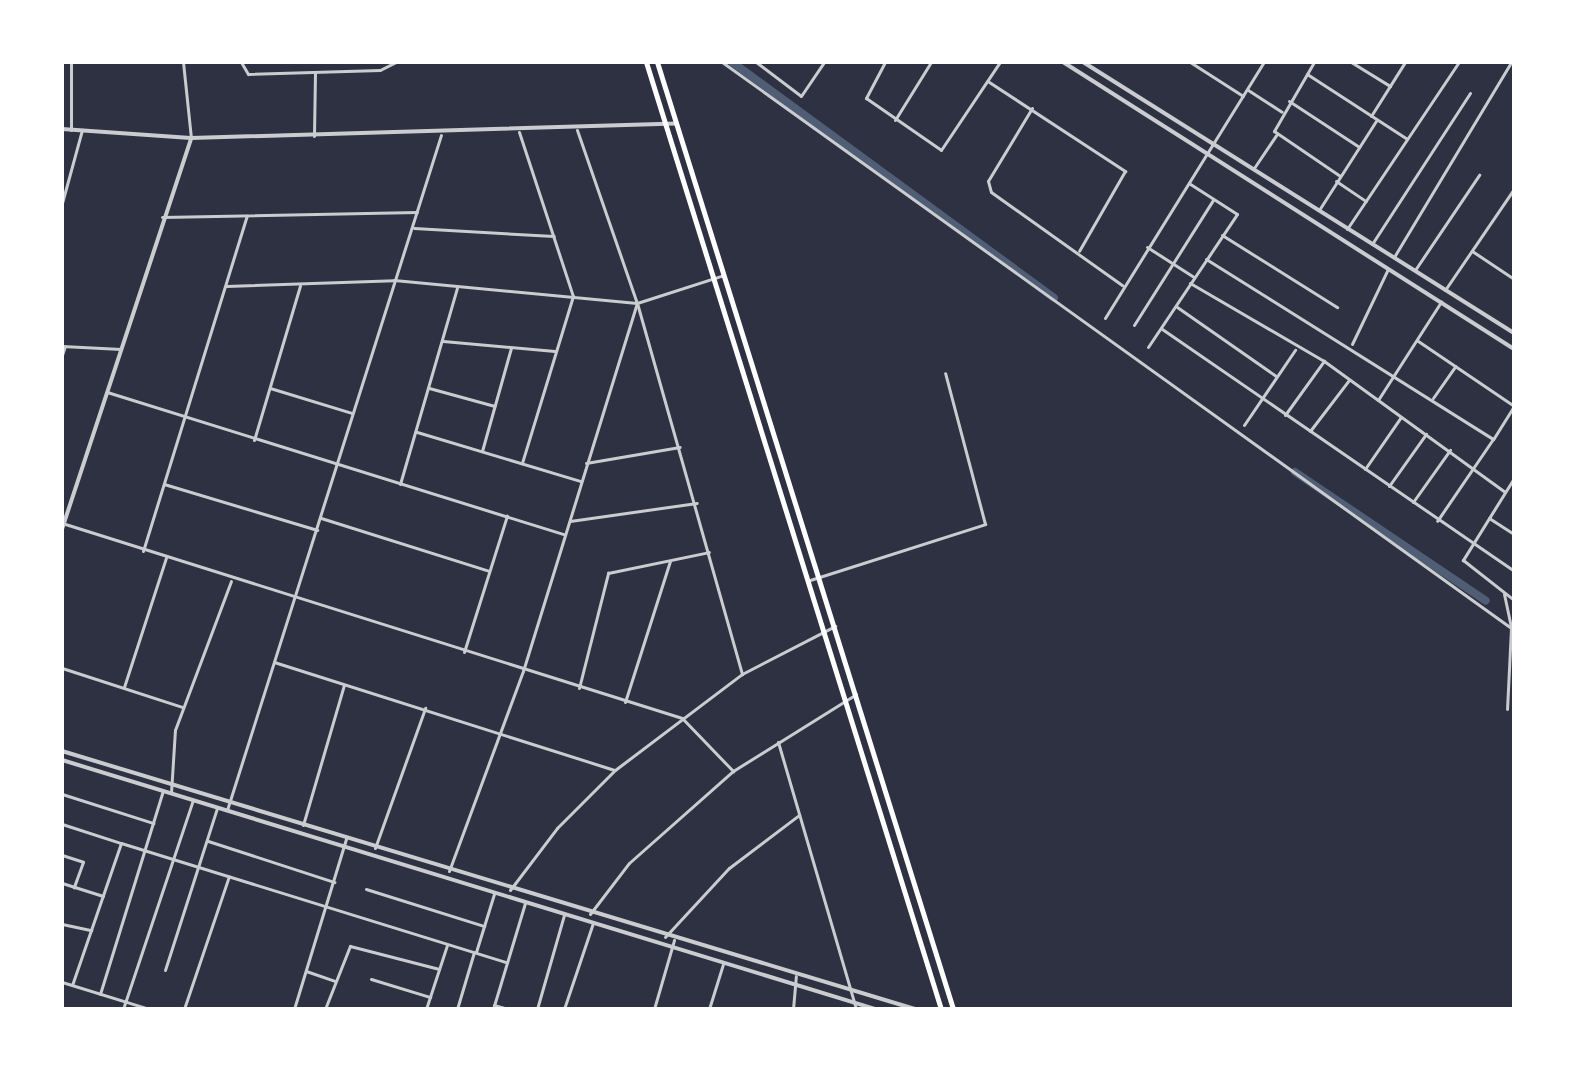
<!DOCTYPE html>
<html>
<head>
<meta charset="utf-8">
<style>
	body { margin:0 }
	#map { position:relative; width:1576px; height:1071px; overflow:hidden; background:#2d3142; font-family:"Crimson Pro",serif }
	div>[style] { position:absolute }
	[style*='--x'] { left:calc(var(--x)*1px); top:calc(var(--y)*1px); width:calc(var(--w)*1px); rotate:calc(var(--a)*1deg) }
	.canal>* { height:8px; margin:-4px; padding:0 4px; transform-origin:4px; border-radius:4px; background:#4f5d75 }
	.minor>* { height:3px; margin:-1.5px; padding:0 1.5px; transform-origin:1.5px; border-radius:1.5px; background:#caccd0 }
	.tertiary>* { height:4px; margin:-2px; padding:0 2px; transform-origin:2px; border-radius:2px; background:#caccd0 }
	.secondary>* { height:5px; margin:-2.5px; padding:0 2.5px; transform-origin:2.5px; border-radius:2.5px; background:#fff }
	span { translate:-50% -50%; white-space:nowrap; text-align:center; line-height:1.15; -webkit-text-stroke:6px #fff; paint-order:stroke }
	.frame { position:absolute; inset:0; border:64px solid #fff; pointer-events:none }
</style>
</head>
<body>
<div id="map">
	<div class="canal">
		<i style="--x:732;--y:62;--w:399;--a:36.2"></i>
		<i style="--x:1295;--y:472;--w:230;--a:34"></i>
	</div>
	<div class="minor">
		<i style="--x:71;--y:62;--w:68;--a:90"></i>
		<i style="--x:183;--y:62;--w:76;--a:84"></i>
		<i style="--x:241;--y:62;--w:14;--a:60"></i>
		<i style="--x:248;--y:74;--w:132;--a:-1.7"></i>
		<i style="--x:380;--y:70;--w:18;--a:-27"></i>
		<i style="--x:722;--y:62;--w:975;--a:35.65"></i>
		<i style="--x:756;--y:62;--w:56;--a:37.1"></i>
		<i style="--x:801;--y:96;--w:41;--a:-55.9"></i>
		<i style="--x:885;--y:62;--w:41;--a:117.8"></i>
		<i style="--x:866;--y:98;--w:91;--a:34.7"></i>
		<i style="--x:941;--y:150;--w:106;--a:-56.2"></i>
		<i style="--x:1190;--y:62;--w:63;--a:32.7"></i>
		<i style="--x:1314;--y:62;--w:80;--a:120.1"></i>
		<i style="--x:1274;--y:131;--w:80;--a:34.3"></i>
		<i style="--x:1351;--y:62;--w:46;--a:31.6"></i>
		<i style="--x:1307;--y:74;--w:119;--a:33"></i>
		<i style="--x:989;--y:82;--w:163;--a:33.2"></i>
		<i style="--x:1125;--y:171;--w:92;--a:119.9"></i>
		<i style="--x:1248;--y:90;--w:40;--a:32.9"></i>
		<i style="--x:1289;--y:101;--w:84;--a:33.3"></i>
		<i style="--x:1032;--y:108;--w:85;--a:121.1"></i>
		<i style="--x:988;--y:181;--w:11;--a:75"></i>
		<i style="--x:991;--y:192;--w:161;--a:35.4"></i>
		<i style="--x:1371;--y:116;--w:64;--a:-57.8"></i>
		<i style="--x:895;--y:120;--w:68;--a:-58.2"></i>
		<i style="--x:577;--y:130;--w:183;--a:70.9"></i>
		<i style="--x:637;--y:303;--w:386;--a:74.2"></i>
		<i style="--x:519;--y:132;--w:173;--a:71.8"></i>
		<i style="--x:573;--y:296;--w:175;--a:107"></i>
		<i style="--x:314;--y:136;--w:64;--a:-89.1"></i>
		<i style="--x:1254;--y:168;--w:40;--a:-56"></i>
		<i style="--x:1336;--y:181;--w:36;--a:34"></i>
		<i style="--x:62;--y:203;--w:76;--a:-74.7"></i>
		<i style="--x:1319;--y:210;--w:106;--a:-57.4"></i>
		<i style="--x:162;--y:217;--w:255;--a:-1.1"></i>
		<i style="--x:414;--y:228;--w:140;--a:3.3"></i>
		<i style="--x:1347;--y:229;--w:201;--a:-56.2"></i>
		<i style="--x:1222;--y:235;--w:136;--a:32.1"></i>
		<i style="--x:1372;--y:244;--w:180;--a:-57"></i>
		<i style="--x:1147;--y:247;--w:56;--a:32.6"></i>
		<i style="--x:1472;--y:251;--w:50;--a:33.7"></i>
		<i style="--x:1394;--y:257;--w:227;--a:-59"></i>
		<i style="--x:1206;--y:259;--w:339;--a:32.1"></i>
		<i style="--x:1493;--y:439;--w:99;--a:124.3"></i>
		<i style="--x:1415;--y:270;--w:115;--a:-56"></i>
		<i style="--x:1190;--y:283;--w:155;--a:30.2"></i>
		<i style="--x:1324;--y:361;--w:223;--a:35.9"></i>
		<i style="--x:226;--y:286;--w:168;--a:-2"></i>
		<i style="--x:394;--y:280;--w:244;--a:5.4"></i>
		<i style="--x:637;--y:303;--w:91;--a:-17.8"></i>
		<i style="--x:1445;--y:290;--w:122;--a:-55.7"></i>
		<i style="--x:1177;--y:307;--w:121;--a:34.9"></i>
		<i style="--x:1105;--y:318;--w:301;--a:-58.2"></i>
		<i style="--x:1134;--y:325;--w:148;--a:-57.7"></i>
		<i style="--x:1162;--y:329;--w:427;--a:34.5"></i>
		<i style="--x:443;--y:341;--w:112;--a:5.1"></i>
		<i style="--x:1418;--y:341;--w:116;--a:34.1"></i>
		<i style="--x:1514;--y:406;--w:39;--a:122"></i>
		<i style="--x:1352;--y:344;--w:83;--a:-64.4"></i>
		<i style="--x:62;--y:346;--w:59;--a:2.9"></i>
		<i style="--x:1148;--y:347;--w:160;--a:-56.2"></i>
		<i style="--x:1237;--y:214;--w:56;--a:-147.4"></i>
		<i style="--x:62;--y:355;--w:9;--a:-72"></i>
		<i style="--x:270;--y:388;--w:86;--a:17"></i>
		<i style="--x:429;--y:388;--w:68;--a:15.3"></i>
		<i style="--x:107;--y:392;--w:479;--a:17.3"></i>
		<i style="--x:1433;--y:398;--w:39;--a:-55"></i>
		<i style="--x:1378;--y:400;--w:117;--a:-57.3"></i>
		<i style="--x:1285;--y:415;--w:67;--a:-54.2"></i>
		<i style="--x:1244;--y:425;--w:91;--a:-55.8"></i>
		<i style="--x:1310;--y:431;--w:64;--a:-52.6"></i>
		<i style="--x:417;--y:432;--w:170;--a:16.7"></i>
		<i style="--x:254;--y:440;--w:161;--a:-73.4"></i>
		<i style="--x:482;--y:451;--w:107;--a:-74.3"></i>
		<i style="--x:586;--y:463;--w:95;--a:-9.7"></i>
		<i style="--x:1365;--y:469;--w:63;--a:-55.3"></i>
		<i style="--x:1514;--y:478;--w:97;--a:121.9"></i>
		<i style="--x:1463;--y:560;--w:65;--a:38.1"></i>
		<i style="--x:164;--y:484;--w:160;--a:16.7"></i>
		<i style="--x:400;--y:484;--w:204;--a:-73.8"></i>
		<i style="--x:1389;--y:486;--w:64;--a:-54.6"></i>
		<i style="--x:1413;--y:502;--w:64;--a:-54.6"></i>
		<i style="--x:321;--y:518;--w:176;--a:17.5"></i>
		<i style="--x:1489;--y:518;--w:30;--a:33"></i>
		<i style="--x:570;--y:521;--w:128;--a:-8.1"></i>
		<i style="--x:62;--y:523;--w:650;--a:17.46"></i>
		<i style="--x:682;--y:718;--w:74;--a:46.1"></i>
		<i style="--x:143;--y:551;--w:351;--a:-72.8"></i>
		<i style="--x:810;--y:580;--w:184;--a:-17.7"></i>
		<i style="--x:985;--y:524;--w:156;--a:-104.8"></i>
		<i style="--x:1504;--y:594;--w:35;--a:78"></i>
		<i style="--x:1511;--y:628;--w:81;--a:92.8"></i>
		<i style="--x:464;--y:652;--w:143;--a:-72.5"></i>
		<i style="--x:274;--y:662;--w:357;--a:17.6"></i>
		<i style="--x:62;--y:668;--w:126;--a:18"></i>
		<i style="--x:124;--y:687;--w:136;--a:-72"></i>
		<i style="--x:579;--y:688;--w:119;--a:-75.8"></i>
		<i style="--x:608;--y:573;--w:103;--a:-11.7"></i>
		<i style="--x:625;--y:702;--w:148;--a:-72.3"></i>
		<i style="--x:778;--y:742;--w:278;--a:73.7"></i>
		<i style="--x:171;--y:793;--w:63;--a:-86.4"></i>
		<i style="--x:175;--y:730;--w:159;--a:-69.4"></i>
		<i style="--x:62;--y:794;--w:96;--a:17.7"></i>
		<i style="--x:227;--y:810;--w:708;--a:-72.41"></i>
		<i style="--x:62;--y:824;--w:62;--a:17.9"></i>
		<i style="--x:121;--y:843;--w:150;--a:109"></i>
		<i style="--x:303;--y:825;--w:146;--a:-73.7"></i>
		<i style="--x:208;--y:841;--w:133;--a:18"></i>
		<i style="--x:121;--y:843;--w:403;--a:17.2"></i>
		<i style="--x:375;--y:848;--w:149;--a:-70.3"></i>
		<i style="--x:62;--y:855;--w:22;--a:18"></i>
		<i style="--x:83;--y:862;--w:27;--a:110"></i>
		<i style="--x:449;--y:871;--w:213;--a:-69.7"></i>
		<i style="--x:523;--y:671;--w:385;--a:-72.8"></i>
		<i style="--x:62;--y:883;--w:43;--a:17.6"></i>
		<i style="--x:366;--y:889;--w:124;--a:17.4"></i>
		<i style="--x:510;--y:890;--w:78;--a:-52.8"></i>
		<i style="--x:557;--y:828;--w:82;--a:-45"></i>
		<i style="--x:615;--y:770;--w:159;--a:-37.1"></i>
		<i style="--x:742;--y:674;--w:105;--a:-27.3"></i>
		<i style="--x:590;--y:914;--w:64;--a:-52.6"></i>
		<i style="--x:629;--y:863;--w:139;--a:-41.5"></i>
		<i style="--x:733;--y:771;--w:145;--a:-32"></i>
		<i style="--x:62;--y:924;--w:30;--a:12"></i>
		<i style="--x:665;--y:937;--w:94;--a:-47.2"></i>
		<i style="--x:729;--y:868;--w:88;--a:-37.1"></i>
		<i style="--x:476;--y:952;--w:61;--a:-72.8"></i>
		<i style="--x:165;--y:970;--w:170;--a:-72.2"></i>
		<i style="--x:306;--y:971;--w:31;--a:19"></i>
		<i style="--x:371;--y:979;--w:62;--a:17"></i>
		<i style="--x:62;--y:982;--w:91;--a:17.2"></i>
		<i style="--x:100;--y:994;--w:213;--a:-72.8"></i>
		<i style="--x:494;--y:1005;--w:15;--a:16"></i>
		<i style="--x:123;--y:1009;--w:220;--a:-71.5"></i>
		<i style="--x:184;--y:1009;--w:140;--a:-71.3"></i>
		<i style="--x:294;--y:1009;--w:178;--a:-73"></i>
		<i style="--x:325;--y:1009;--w:68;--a:-68.4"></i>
		<i style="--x:350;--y:946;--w:92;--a:14.5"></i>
		<i style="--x:426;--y:1009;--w:67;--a:-71.8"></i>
		<i style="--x:457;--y:1009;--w:59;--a:-73.4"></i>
		<i style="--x:493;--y:1009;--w:111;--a:-73.2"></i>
		<i style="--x:537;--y:1009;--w:98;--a:-74"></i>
		<i style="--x:564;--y:1009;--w:91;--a:-71.4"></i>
		<i style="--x:654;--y:1009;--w:72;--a:-73.8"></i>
		<i style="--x:709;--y:1009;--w:47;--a:-72.7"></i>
		<i style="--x:793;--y:1009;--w:33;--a:-85"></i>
	</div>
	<div class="tertiary">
		<i style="--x:1063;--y:62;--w:535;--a:32.47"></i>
		<i style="--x:1083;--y:62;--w:509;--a:32.16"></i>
		<i style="--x:62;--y:129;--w:129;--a:4"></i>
		<i style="--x:191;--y:138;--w:485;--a:-1.7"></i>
		<i style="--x:62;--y:529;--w:412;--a:-71.7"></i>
		<i style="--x:62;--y:751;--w:891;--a:16.83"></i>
		<i style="--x:62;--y:760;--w:850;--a:17.03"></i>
	</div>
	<div class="secondary">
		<i style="--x:646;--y:62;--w:992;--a:72.7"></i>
		<i style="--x:657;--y:62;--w:992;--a:72.64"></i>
	</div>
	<div class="frame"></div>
</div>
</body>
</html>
